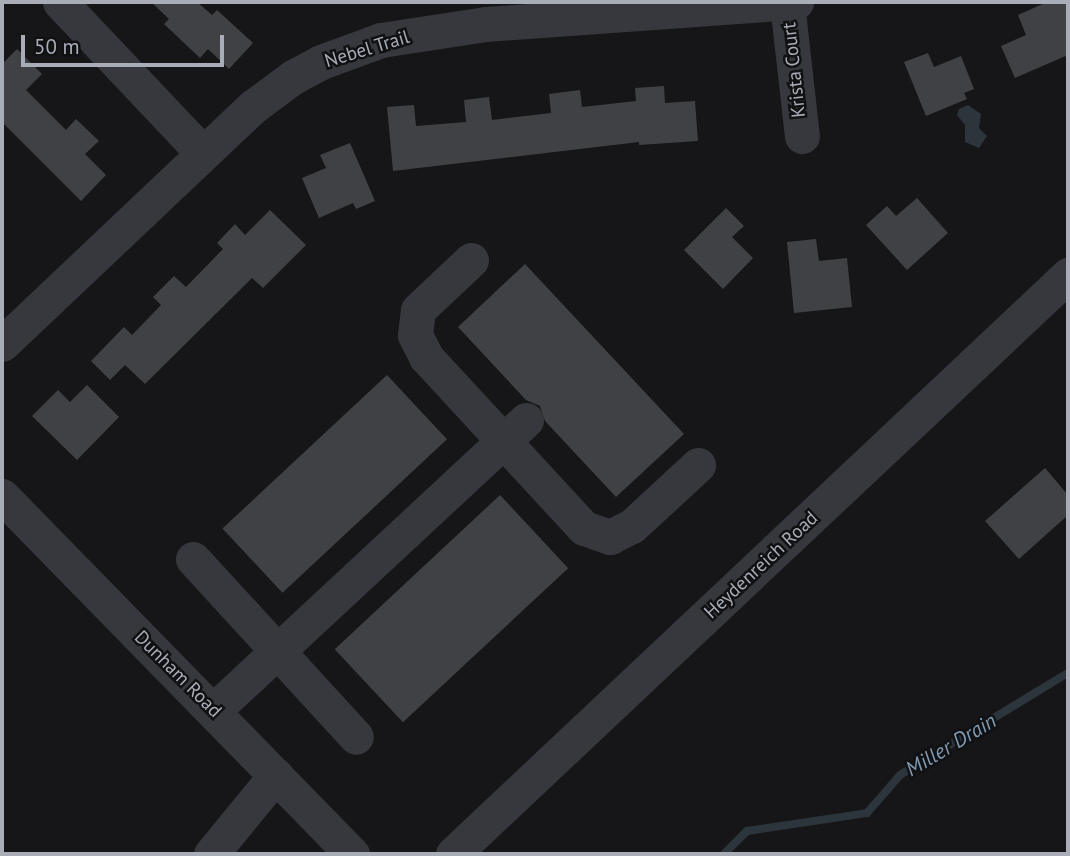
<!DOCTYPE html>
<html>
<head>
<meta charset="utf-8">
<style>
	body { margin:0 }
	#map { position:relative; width:1070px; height:856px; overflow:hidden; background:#161618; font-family:"PT Sans",sans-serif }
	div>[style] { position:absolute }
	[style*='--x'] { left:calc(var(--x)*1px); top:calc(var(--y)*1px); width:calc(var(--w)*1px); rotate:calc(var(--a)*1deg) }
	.water>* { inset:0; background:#2c353c }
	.stream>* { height:8px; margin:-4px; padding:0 4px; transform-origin:4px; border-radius:4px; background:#2c353c }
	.building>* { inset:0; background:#404145; transform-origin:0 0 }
	.minor>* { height:35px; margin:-17.5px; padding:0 17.5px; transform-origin:17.5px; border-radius:17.5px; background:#37383d }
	span { translate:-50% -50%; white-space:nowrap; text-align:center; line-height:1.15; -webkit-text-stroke:5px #111113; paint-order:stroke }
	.street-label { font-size:19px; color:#a8adb8 }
	.water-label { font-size:21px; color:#7f9bb3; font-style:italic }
	.frame { position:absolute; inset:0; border:4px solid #a8adb8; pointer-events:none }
	.scale { position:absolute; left:21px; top:35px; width:203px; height:32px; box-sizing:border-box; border:4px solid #a8adb8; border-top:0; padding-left:9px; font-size:21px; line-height:24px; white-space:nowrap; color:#a8adb8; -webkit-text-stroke:5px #111113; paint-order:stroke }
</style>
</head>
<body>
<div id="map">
	<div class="water">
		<i style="clip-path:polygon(968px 105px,981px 114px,979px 128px,987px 136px,979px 148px,965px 142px,965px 125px,957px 115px,959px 109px)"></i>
	</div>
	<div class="stream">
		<i style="--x:724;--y:854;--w:33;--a:-45"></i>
		<i style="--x:747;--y:831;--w:121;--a:-8.5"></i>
		<i style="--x:867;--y:813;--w:50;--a:-49"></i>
		<i style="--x:900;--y:775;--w:197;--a:-31.3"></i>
	</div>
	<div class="building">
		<i style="clip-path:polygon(151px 2px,197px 2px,212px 15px,217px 10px,253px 43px,229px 69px,208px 49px,200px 58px,164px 24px,169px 19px)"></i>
		<i style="clip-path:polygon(1047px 2px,1068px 2px,1068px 55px,1015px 78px,1001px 46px,1026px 35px,1018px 15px)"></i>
		<i style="clip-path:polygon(17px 49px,42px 74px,26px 90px,66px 130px,76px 119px,99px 141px,85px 154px,106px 175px,81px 201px,2px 122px,2px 64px)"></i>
		<i style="clip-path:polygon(928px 53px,934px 67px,961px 56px,974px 89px,964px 93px,967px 99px,926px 116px,904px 62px)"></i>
		<i style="clip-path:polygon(664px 86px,665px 103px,695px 101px,698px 141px,639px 145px,639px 142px,393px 171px,387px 107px,414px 105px,416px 126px,466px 122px,464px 100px,489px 97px,492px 120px,551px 113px,549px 94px,580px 90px,582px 107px,636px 101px,635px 88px)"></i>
		<i style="clip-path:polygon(350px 143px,375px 201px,356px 209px,353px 203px,319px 218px,302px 178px,326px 168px,320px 155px)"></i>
		<i style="clip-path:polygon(917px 198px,948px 233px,907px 270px,866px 225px,887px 206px,896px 216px)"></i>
		<i style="clip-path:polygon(726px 208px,744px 226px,732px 237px,753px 258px,723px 289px,684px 250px)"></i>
		<i style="clip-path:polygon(270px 210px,306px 245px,263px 288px,252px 278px,145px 384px,125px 365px,110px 380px,91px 361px,124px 327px,132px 335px,161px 305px,153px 297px,174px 276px,186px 287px,223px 249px,217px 243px,235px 224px,245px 235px)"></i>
		<i style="clip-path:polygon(816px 239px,819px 261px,847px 258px,852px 307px,794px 313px,787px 242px)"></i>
		<i style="clip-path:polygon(525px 264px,684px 434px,616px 497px,545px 421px,540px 406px,526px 400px,458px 327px)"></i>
		<i style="left:387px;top:375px;width:88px;height:225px;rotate:47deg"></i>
		<i style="clip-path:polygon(87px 385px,119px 417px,77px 460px,32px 416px,58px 390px,70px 402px)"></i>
		<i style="clip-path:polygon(1045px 468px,1068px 495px,1068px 515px,1019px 559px,985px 521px)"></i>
		<i style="left:500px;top:495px;width:100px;height:226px;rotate:47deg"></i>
	</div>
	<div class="minor">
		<i style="--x:60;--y:2;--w:207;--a:46.6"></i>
		<i style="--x:787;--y:3;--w:134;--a:83.6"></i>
		<i style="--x:471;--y:260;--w:73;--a:136.7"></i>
		<i style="--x:418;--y:310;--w:25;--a:97"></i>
		<i style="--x:415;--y:335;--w:25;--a:63"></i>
		<i style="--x:426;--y:357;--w:233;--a:47.3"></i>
		<i style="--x:584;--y:528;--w:28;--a:19"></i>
		<i style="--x:610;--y:537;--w:25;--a:-27"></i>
		<i style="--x:632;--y:526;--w:90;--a:-42.7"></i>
		<i style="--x:2;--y:344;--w:347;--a:-43.4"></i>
		<i style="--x:254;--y:106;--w:49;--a:-36.6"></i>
		<i style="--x:293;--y:77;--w:32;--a:-28"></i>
		<i style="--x:321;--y:62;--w:64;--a:-20.1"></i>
		<i style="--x:381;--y:40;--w:106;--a:-8.7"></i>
		<i style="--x:486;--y:24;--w:311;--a:-4.1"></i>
		<i style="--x:2;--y:496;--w:501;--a:45.65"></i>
		<i style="--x:193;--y:559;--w:241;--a:47.5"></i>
		<i style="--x:214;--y:710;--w:426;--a:-42.9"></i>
		<i style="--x:211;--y:854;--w:102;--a:-50.6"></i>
		<i style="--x:453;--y:854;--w:845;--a:-43.27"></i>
	</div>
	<div class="street-label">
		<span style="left:367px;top:49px;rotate:-17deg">Nebel Trail</span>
		<span style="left:794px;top:70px;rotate:-96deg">Krista Court</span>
		<span style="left:761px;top:565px;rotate:-43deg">Heydenreich Road</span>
		<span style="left:178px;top:674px;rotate:45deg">Dunham Road</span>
	</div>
	<div class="water-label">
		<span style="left:951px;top:745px;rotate:-31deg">Miller Drain</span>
	</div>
	<div class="frame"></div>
	<div class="scale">50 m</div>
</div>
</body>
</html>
